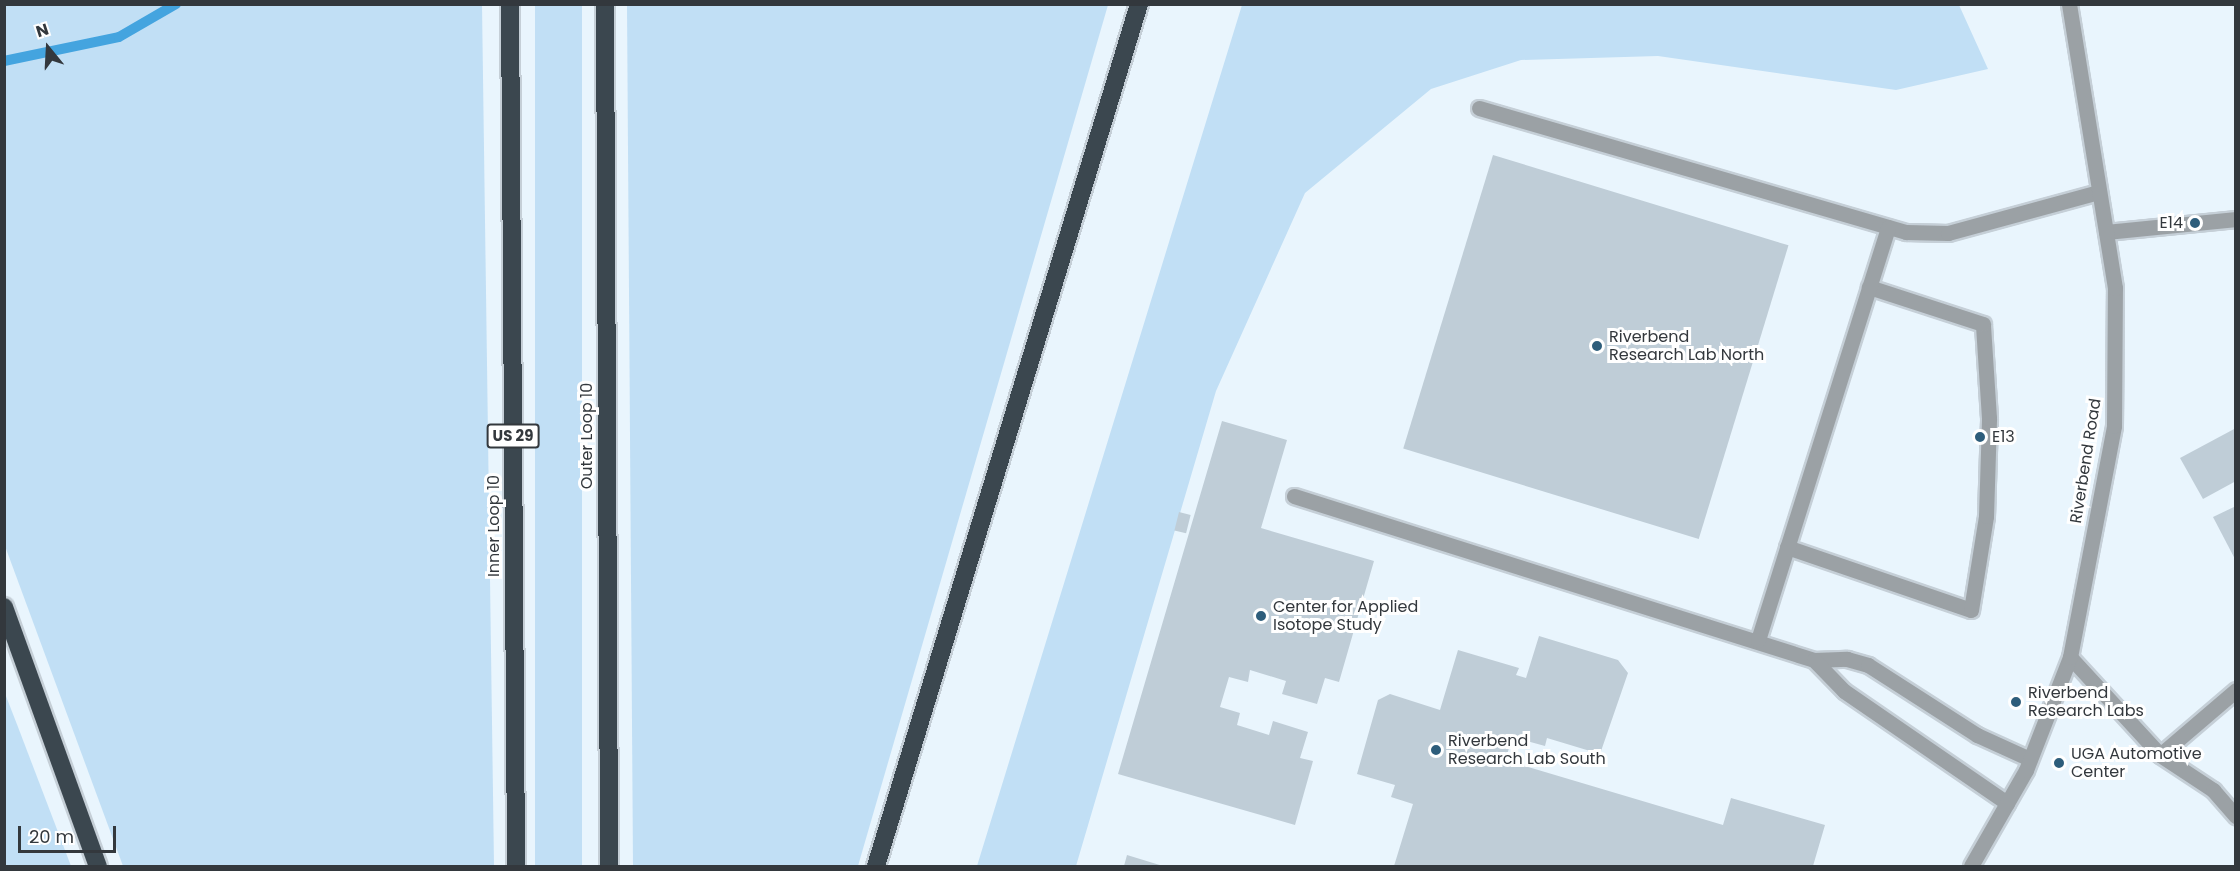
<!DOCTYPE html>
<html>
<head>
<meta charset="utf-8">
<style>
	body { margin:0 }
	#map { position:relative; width:2240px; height:871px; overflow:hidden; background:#e9f5fd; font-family:Poppins,sans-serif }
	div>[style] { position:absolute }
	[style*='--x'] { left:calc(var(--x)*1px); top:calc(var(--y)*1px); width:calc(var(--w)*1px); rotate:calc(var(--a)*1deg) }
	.green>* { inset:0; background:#c1dff5; transform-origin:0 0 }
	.stream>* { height:10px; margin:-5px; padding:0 5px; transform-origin:5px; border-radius:5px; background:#44a4df }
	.building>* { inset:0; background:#bfcdd7; transform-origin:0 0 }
	.roads { filter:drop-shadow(2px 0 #c5cfd7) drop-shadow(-2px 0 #c5cfd7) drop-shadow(0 2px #c5cfd7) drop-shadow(0 -2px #c5cfd7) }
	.minor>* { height:15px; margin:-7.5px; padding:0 7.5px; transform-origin:7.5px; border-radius:7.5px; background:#9ba1a5 }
	.highway>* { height:18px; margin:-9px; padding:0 9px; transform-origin:9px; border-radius:9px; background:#3b474f }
	.dots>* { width:16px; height:16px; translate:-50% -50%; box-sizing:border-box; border:3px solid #fff; border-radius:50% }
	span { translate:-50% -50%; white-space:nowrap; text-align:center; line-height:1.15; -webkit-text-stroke:6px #fff; paint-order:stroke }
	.shield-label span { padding:2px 4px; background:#fff; border:2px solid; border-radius:4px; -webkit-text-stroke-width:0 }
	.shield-label { font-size:15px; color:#33383d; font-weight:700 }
	.poi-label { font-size:16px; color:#33383d }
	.right { translate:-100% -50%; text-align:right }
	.left { translate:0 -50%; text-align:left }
	.street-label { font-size:16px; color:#33383d }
	.frame { position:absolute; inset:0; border:6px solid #33383d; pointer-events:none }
	.north { position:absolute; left:18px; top:18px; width:60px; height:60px; -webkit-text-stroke:4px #fff; paint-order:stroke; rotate:342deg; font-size:16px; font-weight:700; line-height:24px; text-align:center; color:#33383d }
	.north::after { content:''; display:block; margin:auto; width:21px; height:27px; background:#33383d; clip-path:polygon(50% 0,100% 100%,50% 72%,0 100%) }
	.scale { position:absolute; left:18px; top:826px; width:98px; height:27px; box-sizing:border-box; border:3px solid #33383d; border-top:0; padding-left:8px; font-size:18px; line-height:21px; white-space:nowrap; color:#33383d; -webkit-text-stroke:4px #fff; paint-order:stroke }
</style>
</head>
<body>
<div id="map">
	<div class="green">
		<i style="clip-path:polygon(5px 4px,482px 5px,494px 866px,123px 866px,5px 546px)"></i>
		<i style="left:535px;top:5px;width:47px;height:861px"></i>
		<i style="clip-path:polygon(627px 5px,1108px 5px,858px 866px,633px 866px)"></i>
		<i style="clip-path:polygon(1242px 5px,1959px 5px,1988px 69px,1896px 90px,1658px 56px,1521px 60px,1431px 89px,1305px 193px,1216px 391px,1076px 866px,977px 866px)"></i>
		<i style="clip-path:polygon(4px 691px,18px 727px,71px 866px,5px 866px)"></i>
	</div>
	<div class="stream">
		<i style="--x:4;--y:61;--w:117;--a:-11.8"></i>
		<i style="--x:119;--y:37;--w:66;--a:-30.1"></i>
	</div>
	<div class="building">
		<i style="left:1493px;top:155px;width:309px;height:307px;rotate:17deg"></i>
		<i style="clip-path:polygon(1222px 421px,1287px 440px,1261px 528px,1374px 561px,1339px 682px,1325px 678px,1317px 704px,1282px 694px,1286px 681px,1250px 670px,1248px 682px,1229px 677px,1220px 707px,1240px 713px,1237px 725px,1269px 735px,1273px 721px,1308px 732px,1300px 758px,1313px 761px,1295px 825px,1118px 774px)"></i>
		<i style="clip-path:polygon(2236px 428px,2236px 481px,2203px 499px,2180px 458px)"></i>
		<i style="clip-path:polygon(2236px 506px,2236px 561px,2213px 517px)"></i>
		<i style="left:1179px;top:512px;width:12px;height:19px;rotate:14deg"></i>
		<i style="clip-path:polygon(1539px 636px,1618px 660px,1628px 673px,1600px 754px,1547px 738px,1545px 746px,1512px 737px,1507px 755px,1500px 753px,1498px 758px,1723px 825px,1731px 798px,1825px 825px,1813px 866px,1394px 866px,1413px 804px,1391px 797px,1395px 785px,1357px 774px,1378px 700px,1390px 694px,1440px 710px,1458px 650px,1519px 668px,1516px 675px,1526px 678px)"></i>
		<i style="clip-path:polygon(1127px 855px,1163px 866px,1124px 866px)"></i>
	</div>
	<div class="roads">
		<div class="minor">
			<i style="--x:1479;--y:108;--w:445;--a:16.2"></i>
			<i style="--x:1906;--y:232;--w:42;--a:1.4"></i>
			<i style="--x:1948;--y:233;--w:156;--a:-15.2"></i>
			<i style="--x:2106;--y:232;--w:131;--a:-5.7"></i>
			<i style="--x:1294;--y:496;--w:545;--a:17.5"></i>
			<i style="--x:1814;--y:660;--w:33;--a:-2"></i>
			<i style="--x:1847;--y:659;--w:22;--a:16"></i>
			<i style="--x:1868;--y:665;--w:130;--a:32.7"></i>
			<i style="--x:1977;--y:735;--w:58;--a:24.4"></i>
			<i style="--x:1787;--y:547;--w:194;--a:18.9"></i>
			<i style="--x:1971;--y:610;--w:95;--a:-80.9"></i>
			<i style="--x:1986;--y:516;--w:98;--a:-88.2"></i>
			<i style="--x:1989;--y:418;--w:94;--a:-93.7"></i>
			<i style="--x:1983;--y:324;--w:120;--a:-162"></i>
			<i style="--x:1758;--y:640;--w:433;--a:-72.5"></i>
			<i style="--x:2070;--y:657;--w:133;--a:47.4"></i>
			<i style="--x:2160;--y:755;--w:64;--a:33.4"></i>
			<i style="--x:2213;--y:790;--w:35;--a:49"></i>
			<i style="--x:1814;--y:660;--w:43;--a:45.9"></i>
			<i style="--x:1844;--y:691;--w:198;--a:34.5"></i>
			<i style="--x:2160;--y:755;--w:100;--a:-40.5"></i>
			<i style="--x:1971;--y:866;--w:111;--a:-60.2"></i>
			<i style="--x:2026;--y:770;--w:121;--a:-68.7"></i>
			<i style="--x:2070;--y:657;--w:235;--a:-79.2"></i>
			<i style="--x:2114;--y:426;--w:138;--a:-89.6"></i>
			<i style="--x:2115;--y:288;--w:288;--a:-99.2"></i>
		</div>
		<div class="highway">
			<i style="--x:510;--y:4;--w:862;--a:89.6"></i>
			<i style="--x:605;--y:4;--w:862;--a:89.73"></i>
			<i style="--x:4;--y:607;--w:276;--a:70.1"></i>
			<i style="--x:876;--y:866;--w:901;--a:-73.03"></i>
		</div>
	</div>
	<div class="dots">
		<i style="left:2195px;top:223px;background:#2d5d7b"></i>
		<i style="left:1597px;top:346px;background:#2d5d7b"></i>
		<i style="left:1980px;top:437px;background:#2d5d7b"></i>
		<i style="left:1261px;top:616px;background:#2d5d7b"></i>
		<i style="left:2016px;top:702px;background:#2d5d7b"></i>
		<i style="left:1436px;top:750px;background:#2d5d7b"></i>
		<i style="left:2059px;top:763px;background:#2d5d7b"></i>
	</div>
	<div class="shield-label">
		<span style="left:513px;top:436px">US 29</span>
	</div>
	<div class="poi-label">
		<span class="right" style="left:2183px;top:223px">E14</span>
		<span class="left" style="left:1609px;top:346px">Riverbend<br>Research Lab North</span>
		<span class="left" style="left:1992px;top:437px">E13</span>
		<span class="left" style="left:1273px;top:616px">Center for Applied<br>Isotope Study</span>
		<span class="left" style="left:2028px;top:702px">Riverbend<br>Research Labs</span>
		<span class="left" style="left:1448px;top:750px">Riverbend<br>Research Lab South</span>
		<span class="left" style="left:2071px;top:763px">UGA Automotive<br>Center</span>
	</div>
	<div class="street-label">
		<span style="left:587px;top:436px;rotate:-90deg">Outer Loop 10</span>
		<span style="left:2086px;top:461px;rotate:-81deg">Riverbend Road</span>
		<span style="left:494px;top:526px;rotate:-90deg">Inner Loop 10</span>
	</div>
	<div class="frame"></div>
	<div class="north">N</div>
	<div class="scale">20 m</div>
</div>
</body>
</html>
